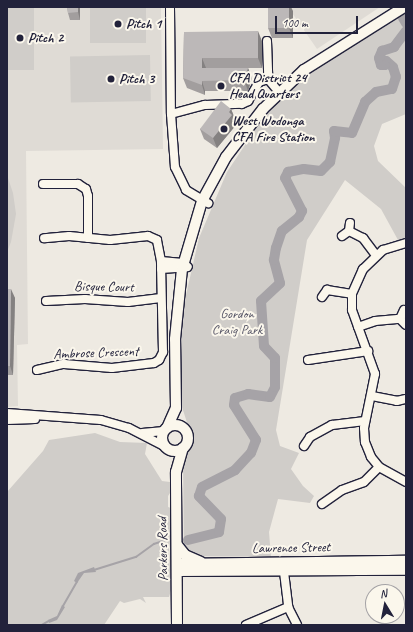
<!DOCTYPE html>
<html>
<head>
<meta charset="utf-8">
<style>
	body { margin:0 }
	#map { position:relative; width:413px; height:632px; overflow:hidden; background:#eeeae2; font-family:Caveat,sans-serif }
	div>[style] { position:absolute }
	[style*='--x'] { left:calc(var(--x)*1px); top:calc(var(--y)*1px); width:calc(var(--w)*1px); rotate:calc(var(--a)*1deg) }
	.built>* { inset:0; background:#dfdbd5 }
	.green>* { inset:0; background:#d0cdc9; transform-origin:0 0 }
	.water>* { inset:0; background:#a6a3a7 }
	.stream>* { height:1.5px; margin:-0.75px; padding:0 0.75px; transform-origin:0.75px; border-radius:0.75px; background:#a6a3a7 }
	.river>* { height:10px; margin:-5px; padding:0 5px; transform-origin:5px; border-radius:5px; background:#a6a3a7 }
	.roads { filter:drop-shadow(1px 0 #22223b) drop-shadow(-1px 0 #22223b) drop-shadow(0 1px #22223b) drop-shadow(0 -1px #22223b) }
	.minor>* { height:8px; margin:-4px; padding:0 4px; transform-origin:4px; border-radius:4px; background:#fbf7ec }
	.major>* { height:10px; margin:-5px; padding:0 5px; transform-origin:5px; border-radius:5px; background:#fbf7ec }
	.major>.ring { margin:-5px; padding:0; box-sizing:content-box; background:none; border:10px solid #fbf7ec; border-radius:50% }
	.wall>* { inset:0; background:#a29e9e }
	.shaded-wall>* { inset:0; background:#848181 }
	.building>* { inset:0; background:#bcb8b8; transform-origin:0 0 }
	.dots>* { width:11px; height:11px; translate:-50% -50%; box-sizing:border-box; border:2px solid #fbf7ec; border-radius:50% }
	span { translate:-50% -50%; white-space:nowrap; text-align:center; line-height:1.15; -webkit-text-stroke:4px #fbf7ec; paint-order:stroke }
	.poi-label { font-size:14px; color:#22223b; font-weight:700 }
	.left { translate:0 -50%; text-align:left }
	.street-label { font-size:14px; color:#22223b }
	.park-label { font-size:14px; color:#565566 }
	.frame { position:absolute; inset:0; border:8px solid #22223b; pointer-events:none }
	.north { position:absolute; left:365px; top:584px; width:40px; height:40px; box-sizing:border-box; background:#fbf7ec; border:1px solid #a4a2a5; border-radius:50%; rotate:350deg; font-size:11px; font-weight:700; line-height:16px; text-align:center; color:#22223b }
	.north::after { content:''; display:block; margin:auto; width:14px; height:18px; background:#22223b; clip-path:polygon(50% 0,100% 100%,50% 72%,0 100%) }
	.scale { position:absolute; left:275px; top:16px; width:83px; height:18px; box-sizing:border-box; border:2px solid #22223b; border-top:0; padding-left:5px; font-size:12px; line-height:14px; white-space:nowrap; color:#22223b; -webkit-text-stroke:3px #fbf7ec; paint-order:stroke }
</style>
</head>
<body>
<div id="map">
	<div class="built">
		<i style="clip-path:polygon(7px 7px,161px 7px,163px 149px,26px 151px,28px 344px,17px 345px,18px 406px,7px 407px)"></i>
		<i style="clip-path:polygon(288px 7px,380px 7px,317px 49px)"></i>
	</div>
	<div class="green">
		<i style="left:7px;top:7px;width:27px;height:63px"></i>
		<i style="left:90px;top:7px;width:56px;height:36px"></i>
		<i style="clip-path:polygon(406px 10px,406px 114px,382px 124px,374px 146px,378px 161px,406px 188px,406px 240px,398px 240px,381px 209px,345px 180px,307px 240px,276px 430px,280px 446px,299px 453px,291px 469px,303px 486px,314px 496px,310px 503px,278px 499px,269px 532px,271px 557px,193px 556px,184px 548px,183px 456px,191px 446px,192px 438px,181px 404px,179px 368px,181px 317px,199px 238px,227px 172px,261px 121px,280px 100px,316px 67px)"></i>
		<i style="left:150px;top:55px;width:46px;height:80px;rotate:89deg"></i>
		<i style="clip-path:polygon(7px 175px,13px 193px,16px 214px,11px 242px,7px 252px)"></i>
		<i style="clip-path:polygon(95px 433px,120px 442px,147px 443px,145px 454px,162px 481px,170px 482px,171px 485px,172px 490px,168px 496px,168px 507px,171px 508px,172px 529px,169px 548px,171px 590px,169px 597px,143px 597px,146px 603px,140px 599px,124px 603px,120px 601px,104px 625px,7px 625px,7px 492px,43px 451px,49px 440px)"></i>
	</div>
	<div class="water">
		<i style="clip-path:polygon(94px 567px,96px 572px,84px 573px,77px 583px,74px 581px,78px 573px)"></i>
		<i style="clip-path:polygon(62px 605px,65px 607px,57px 620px,49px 623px,48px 620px,57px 616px)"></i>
	</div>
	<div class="stream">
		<i style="--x:94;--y:570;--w:44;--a:-17.2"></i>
		<i style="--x:136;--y:557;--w:22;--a:-36"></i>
		<i style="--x:154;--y:544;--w:16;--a:-18"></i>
		<i style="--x:63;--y:606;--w:28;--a:-60"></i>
		<i style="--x:42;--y:625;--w:8;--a:-30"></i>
	</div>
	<div class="river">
		<i style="--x:403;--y:18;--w:6;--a:59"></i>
		<i style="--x:188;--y:540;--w:32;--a:-14"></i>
		<i style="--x:219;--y:532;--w:13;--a:-81"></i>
		<i style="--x:221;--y:519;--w:32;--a:-134"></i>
		<i style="--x:199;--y:496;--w:9;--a:-72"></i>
		<i style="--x:202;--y:487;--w:37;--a:-27"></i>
		<i style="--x:235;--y:470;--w:23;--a:-47"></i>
		<i style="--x:251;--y:453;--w:14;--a:-69"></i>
		<i style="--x:256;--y:440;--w:41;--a:-122.2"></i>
		<i style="--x:234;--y:405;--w:7;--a:-82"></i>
		<i style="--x:235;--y:398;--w:14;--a:-17"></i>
		<i style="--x:248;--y:394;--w:22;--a:8"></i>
		<i style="--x:270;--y:397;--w:11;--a:-63"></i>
		<i style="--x:275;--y:387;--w:29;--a:-90"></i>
		<i style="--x:275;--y:358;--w:16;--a:-133"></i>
		<i style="--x:264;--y:346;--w:45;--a:-93.8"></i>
		<i style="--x:261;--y:301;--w:26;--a:-43"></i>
		<i style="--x:280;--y:283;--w:24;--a:-105"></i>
		<i style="--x:274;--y:260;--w:12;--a:-81"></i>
		<i style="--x:276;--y:248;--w:18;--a:-71"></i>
		<i style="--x:282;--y:231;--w:22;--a:-39"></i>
		<i style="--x:299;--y:217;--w:7;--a:-63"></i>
		<i style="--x:302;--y:211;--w:37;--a:-117"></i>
		<i style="--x:285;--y:178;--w:7;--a:-63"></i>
		<i style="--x:288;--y:172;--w:16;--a:-11"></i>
		<i style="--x:304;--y:169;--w:17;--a:7"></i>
		<i style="--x:321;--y:171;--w:13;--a:-45"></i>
		<i style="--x:330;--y:162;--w:25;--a:-78"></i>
		<i style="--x:335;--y:138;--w:7;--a:-98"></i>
		<i style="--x:334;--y:131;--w:18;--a:6"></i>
		<i style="--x:352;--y:133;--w:34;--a:-67"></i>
		<i style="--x:365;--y:102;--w:15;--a:-42"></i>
		<i style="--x:376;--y:92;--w:16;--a:-11"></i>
		<i style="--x:392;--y:89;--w:13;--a:-72"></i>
		<i style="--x:396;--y:77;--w:10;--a:-107"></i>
		<i style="--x:393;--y:67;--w:9;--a:-139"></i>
		<i style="--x:386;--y:61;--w:4;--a:104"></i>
		<i style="--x:385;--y:65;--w:4;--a:180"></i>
		<i style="--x:381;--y:65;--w:7;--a:-106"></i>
		<i style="--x:379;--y:58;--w:8;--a:-67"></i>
		<i style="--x:382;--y:51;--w:13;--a:-18"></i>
		<i style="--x:394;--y:47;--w:20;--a:-53"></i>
	</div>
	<div class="roads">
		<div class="minor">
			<i style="--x:170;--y:7;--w:107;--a:89.5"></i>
			<i style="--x:171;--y:114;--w:53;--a:85.7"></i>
			<i style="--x:175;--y:167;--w:25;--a:64"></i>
			<i style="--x:186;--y:190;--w:26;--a:31"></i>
			<i style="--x:267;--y:41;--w:38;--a:88"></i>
			<i style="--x:171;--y:114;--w:35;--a:-15"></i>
			<i style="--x:205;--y:105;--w:37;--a:-2"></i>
			<i style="--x:242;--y:104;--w:7;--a:-27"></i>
			<i style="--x:248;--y:101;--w:22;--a:-60"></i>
			<i style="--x:259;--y:82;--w:9;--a:-18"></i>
			<i style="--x:268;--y:79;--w:17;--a:50"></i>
			<i style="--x:43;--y:184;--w:35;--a:0"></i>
			<i style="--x:78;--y:184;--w:9;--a:32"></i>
			<i style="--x:86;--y:189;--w:7;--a:74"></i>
			<i style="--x:88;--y:196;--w:42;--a:90"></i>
			<i style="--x:349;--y:231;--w:8;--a:-83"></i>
			<i style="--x:342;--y:236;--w:9;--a:-36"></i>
			<i style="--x:349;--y:231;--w:16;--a:27"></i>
			<i style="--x:363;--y:238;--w:21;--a:53"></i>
			<i style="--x:406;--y:243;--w:24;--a:163"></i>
			<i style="--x:383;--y:250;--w:28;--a:136"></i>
			<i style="--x:363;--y:269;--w:27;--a:114"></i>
			<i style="--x:352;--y:294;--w:16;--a:90"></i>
			<i style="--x:352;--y:310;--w:68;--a:70.2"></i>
			<i style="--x:375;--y:374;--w:55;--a:101.5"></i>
			<i style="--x:364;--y:428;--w:14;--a:86"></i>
			<i style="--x:365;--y:442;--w:16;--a:68"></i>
			<i style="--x:371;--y:457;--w:13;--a:51"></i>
			<i style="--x:379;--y:467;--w:31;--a:29"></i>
			<i style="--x:161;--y:261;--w:22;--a:5"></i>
			<i style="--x:183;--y:263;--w:6;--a:39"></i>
			<i style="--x:161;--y:269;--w:26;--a:-4"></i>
			<i style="--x:322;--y:297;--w:9;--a:-54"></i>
			<i style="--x:327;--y:290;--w:25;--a:9"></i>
			<i style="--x:46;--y:301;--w:39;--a:-3"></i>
			<i style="--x:85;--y:299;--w:43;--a:4"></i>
			<i style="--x:128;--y:302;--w:33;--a:-7"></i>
			<i style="--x:400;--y:319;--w:8;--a:45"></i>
			<i style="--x:358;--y:327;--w:18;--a:-19"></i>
			<i style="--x:375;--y:321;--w:25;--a:-5"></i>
			<i style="--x:400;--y:319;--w:10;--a:-66"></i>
			<i style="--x:308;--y:360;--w:61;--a:-8.5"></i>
			<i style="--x:37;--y:370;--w:28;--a:-13"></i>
			<i style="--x:64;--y:364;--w:48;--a:4.8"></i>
			<i style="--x:112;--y:368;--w:42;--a:-6.8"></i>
			<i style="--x:154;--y:363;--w:6;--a:-31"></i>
			<i style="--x:159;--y:360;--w:9;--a:-63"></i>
			<i style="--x:163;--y:352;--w:91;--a:-91.3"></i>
			<i style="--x:161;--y:261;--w:21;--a:-101"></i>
			<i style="--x:157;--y:240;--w:10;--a:-156"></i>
			<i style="--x:148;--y:236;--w:38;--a:174"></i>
			<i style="--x:110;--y:240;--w:41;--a:-174.4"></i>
			<i style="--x:69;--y:236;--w:25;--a:175"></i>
			<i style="--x:372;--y:396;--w:25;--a:11"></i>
			<i style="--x:397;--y:401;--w:9;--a:-13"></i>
			<i style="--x:7;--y:413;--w:94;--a:4.3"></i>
			<i style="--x:101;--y:420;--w:29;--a:16"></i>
			<i style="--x:129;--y:428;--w:42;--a:27.2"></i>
			<i style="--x:7;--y:420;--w:28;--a:-2"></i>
			<i style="--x:142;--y:433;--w:22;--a:-5"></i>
			<i style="--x:304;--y:446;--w:11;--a:-56"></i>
			<i style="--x:310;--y:437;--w:25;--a:-29"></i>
			<i style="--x:332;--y:425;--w:33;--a:-7"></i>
			<i style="--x:322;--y:504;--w:24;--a:-35"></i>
			<i style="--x:342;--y:490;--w:23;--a:-20"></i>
			<i style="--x:364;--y:482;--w:21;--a:-45"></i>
			<i style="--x:284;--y:572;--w:35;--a:83"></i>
			<i style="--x:288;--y:607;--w:20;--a:63"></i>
			<i style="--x:246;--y:625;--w:46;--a:-23.2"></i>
		</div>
		<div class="major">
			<i class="ring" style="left:162px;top:425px;width:16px;height:16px"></i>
			<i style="--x:167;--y:428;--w:22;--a:-66"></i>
			<i style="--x:176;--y:408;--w:69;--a:-90.8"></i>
			<i style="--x:175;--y:339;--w:70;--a:-84.3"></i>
			<i style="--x:182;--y:269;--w:71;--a:-73.6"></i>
			<i style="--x:202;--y:201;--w:50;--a:-61.4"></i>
			<i style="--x:226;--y:157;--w:61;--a:-52.4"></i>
			<i style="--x:263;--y:109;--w:57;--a:-43.6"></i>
			<i style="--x:304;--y:70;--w:118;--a:-32.2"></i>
			<i style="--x:177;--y:545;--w:13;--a:51"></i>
			<i style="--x:185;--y:555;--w:17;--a:24"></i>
			<i style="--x:177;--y:564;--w:229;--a:-0.8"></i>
			<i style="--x:177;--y:571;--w:229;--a:-0.3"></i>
			<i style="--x:177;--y:625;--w:153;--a:-90.4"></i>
			<i style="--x:176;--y:472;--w:25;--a:-74"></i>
		</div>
	</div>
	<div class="wall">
		<i style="clip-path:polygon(67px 7px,80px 7px,80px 20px,70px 20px,68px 13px)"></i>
		<i style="clip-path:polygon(293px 11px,293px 38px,272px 38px,268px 28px)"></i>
		<i style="clip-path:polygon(184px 32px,262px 41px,262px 68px,248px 68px,252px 78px,248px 91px,205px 91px,205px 95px,187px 88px,183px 78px)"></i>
		<i style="clip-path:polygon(231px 109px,235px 119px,234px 120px,236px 125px,217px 148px,204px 139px,200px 129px)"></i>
		<i style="clip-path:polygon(7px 289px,15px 298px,13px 375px,7px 375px)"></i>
	</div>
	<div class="shaded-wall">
		<i style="clip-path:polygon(78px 7px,80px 7px,80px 20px,78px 12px)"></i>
		<i style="clip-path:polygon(289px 7px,291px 7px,293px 11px,293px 38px,289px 28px)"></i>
		<i style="clip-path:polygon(258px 31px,262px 41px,262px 68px,258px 58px)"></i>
		<i style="clip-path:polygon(202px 58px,206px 68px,202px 68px)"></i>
		<i style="clip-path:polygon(248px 68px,252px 78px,248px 91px,244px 80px)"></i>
		<i style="clip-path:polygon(202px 81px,205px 91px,205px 95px,202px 85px)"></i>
		<i style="clip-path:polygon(231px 109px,235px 119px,234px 120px,236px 125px,217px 148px,213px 138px)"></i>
		<i style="clip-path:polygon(11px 289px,15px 298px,13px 375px,10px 366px)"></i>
	</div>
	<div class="building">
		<i style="clip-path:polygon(67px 7px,78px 7px,78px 12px,68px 13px)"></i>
		<i style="left:268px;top:7px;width:21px;height:21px"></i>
		<i style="clip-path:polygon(258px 31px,258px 58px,202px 58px,202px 68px,248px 68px,244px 80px,202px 81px,202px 85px,183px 78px,184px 32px)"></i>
		<i style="clip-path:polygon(221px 101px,231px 109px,229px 112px,232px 115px,213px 138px,200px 129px)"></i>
		<i style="clip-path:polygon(7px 289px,11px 289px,10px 366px,7px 366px)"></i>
	</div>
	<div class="dots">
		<i style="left:118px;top:24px;background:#22223b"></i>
		<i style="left:20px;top:38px;background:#22223b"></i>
		<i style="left:111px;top:79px;background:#22223b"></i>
		<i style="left:221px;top:86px;background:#22223b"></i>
		<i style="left:224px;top:129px;background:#22223b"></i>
	</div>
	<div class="poi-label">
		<span class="left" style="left:126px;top:24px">Pitch 1</span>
		<span class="left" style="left:28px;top:38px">Pitch 2</span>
		<span class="left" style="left:229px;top:86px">CFA District 24<br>Head Quarters</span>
		<span class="left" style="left:119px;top:79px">Pitch 3</span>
		<span class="left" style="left:232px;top:129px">West Wodonga<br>CFA Fire Station</span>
	</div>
	<div class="street-label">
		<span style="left:104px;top:287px;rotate:1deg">Bisque Court</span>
		<span style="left:96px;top:353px;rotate:-2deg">Ambrose Crescent</span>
		<span style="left:291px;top:548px;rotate:-1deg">Lawrence Street</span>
		<span style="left:163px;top:549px;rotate:-91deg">Parkers Road</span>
	</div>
	<div class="park-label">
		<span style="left:237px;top:322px">Gordon<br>Craig Park</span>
	</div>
	<div class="frame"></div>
	<div class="north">N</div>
	<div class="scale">100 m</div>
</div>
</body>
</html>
